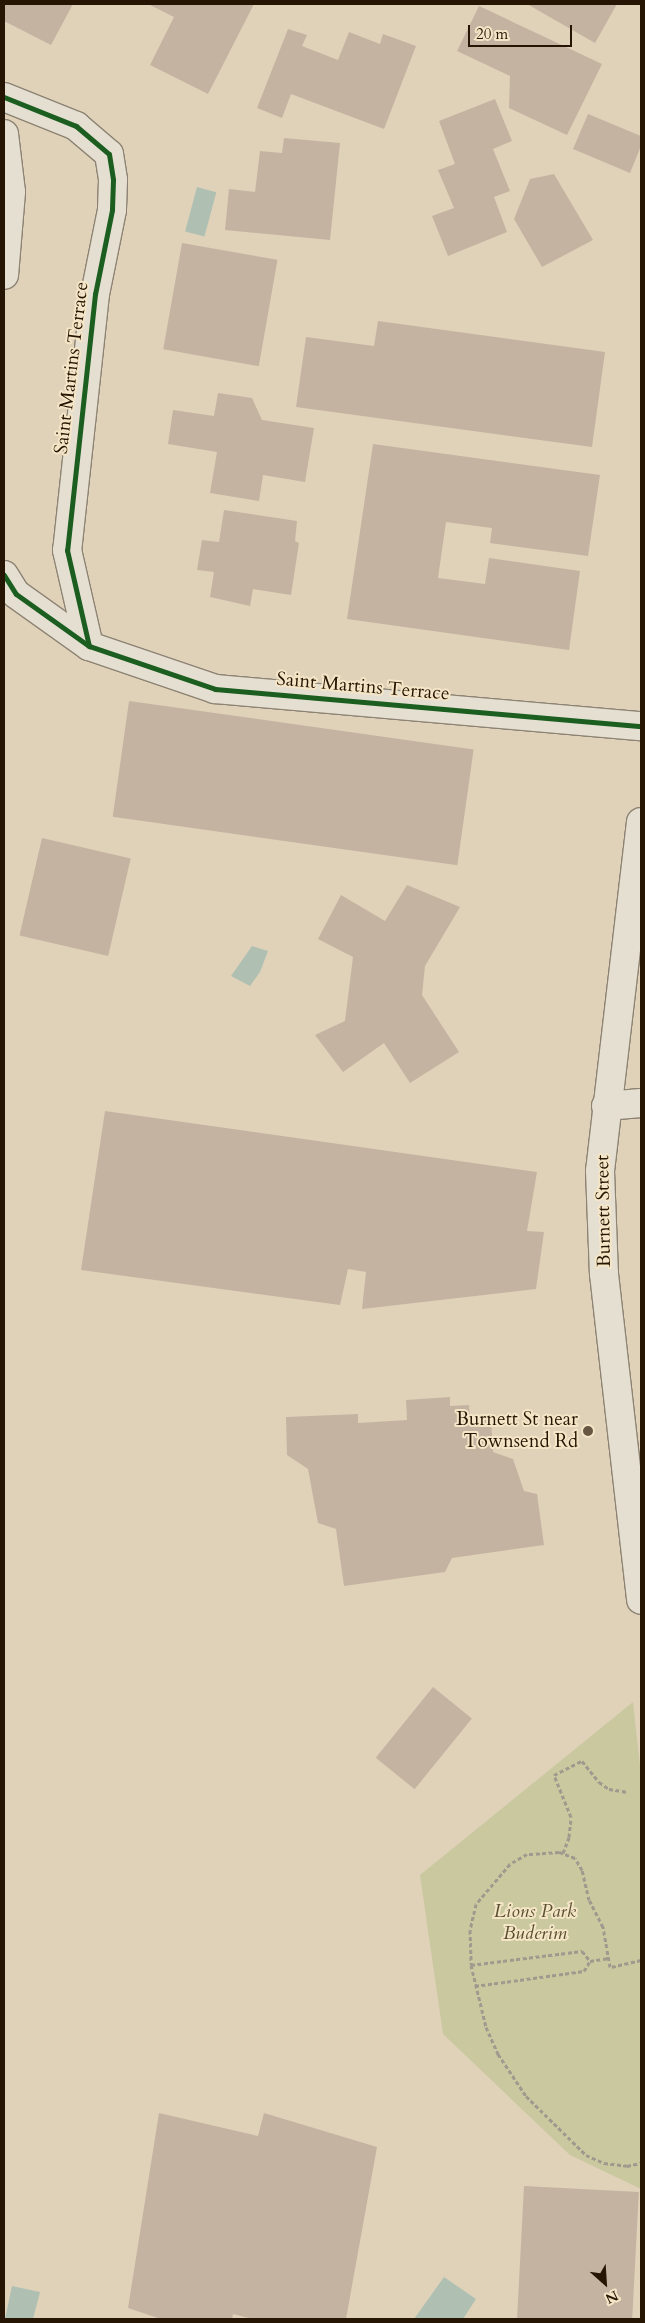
<!DOCTYPE html>
<html>
<head>
<meta charset="utf-8">
<style>
	body { margin:0 }
	#map { position:relative; width:645px; height:2323px; overflow:hidden; background:#dfd2b9; font-family:Cardo,serif }
	div>[style] { position:absolute }
	[style*='--x'] { left:calc(var(--x)*1px); top:calc(var(--y)*1px); width:calc(var(--w)*1px); rotate:calc(var(--a)*1deg) }
	.green>* { inset:0; background:#cac89f }
	.water>* { inset:0; background:#afc0b3; transform-origin:0 0 }
	.building>* { inset:0; background:#c5b3a2; transform-origin:0 0 }
	.path>* { height:3px; margin-top:-1.5px; transform-origin:0; background:repeating-linear-gradient(90deg,#9f998e 0 4px,transparent 0 6.5px) }
	.roads { filter:drop-shadow(1px 0 #8d8373) drop-shadow(-1px 0 #8d8373) drop-shadow(0 1px #8d8373) drop-shadow(0 -1px #8d8373) }
	.street>* { height:28px; margin:-14px; padding:0 14px; transform-origin:14px; border-radius:14px; background:#e5dfd2 }
	.secondary>* { height:28px; margin:-14px; padding:0 14px; transform-origin:14px; border-radius:14px; background:#e5dfd2 }
	.cycleway>* { height:5px; margin:-2.5px; padding:0 2.5px; transform-origin:2.5px; border-radius:2.5px; background:#1b5e20 }
	.dots>* { width:14px; height:14px; translate:-50% -50%; box-sizing:border-box; border:2px solid #f5e6c7; border-radius:50% }
	span { translate:-50% -50%; white-space:nowrap; text-align:center; line-height:1.15; -webkit-text-stroke:4px #f5e6c7; paint-order:stroke }
	.street-label { font-size:19px; color:#261502 }
	.poi-label { font-size:19px; color:#261502 }
	.right { translate:-100% -50%; text-align:right }
	.park-label { font-size:19px; color:#595031; font-style:italic }
	.frame { position:absolute; inset:0; border:5px solid #261502; pointer-events:none }
	.north { position:absolute; left:580px; top:2258px; width:50px; height:50px; -webkit-text-stroke:4px #f5e6c7; paint-order:stroke; rotate:154deg; font-size:14px; font-weight:700; line-height:20px; text-align:center; color:#261502 }
	.north::after { content:''; display:block; margin:auto; width:18px; height:22px; background:#261502; clip-path:polygon(50% 0,100% 100%,50% 72%,0 100%) }
	.scale { position:absolute; left:468px; top:25px; width:104px; height:22px; box-sizing:border-box; border:2px solid #261502; border-top:0; padding-left:6px; font-size:15px; line-height:18px; white-space:nowrap; color:#261502; -webkit-text-stroke:4px #f5e6c7; paint-order:stroke }
</style>
</head>
<body>
<div id="map">
	<div class="green">
		<i style="clip-path:polygon(633px 1702px,641px 1775px,641px 2189px,570px 2155px,443px 2034px,420px 1875px)"></i>
	</div>
	<div class="water">
		<i style="left:197px;top:187px;width:20px;height:46px;rotate:15deg"></i>
		<i style="clip-path:polygon(252px 946px,268px 951px,260px 972px,250px 986px,231px 976px)"></i>
		<i style="clip-path:polygon(444px 2277px,476px 2299px,463px 2319px,414px 2319px)"></i>
		<i style="clip-path:polygon(12px 2286px,40px 2292px,33px 2319px,5px 2319px)"></i>
	</div>
	<div class="building">
		<i style="clip-path:polygon(4px 4px,73px 4px,51px 45px,4px 21px)"></i>
		<i style="clip-path:polygon(148px 4px,254px 4px,208px 94px,150px 65px,174px 17px)"></i>
		<i style="clip-path:polygon(527px 4px,617px 4px,595px 43px)"></i>
		<i style="clip-path:polygon(479px 6px,602px 64px,567px 135px,509px 108px,510px 76px,457px 51px)"></i>
		<i style="clip-path:polygon(288px 29px,307px 35px,302px 46px,338px 60px,349px 32px,380px 44px,383px 34px,416px 46px,384px 129px,291px 94px,282px 118px,257px 108px)"></i>
		<i style="clip-path:polygon(495px 99px,512px 141px,493px 149px,510px 191px,494px 197px,507px 232px,448px 256px,432px 216px,454px 208px,438px 170px,455px 164px,439px 121px)"></i>
		<i style="clip-path:polygon(588px 114px,641px 136px,641px 146px,630px 173px,573px 149px)"></i>
		<i style="clip-path:polygon(284px 138px,340px 143px,330px 240px,225px 230px,229px 189px,255px 192px,260px 151px,282px 153px)"></i>
		<i style="clip-path:polygon(554px 174px,593px 240px,542px 267px,514px 219px,530px 179px)"></i>
		<i style="left:182px;top:243px;width:97px;height:108px;rotate:10deg"></i>
		<i style="clip-path:polygon(378px 321px,605px 352px,592px 447px,296px 407px,306px 337px,374px 346px)"></i>
		<i style="clip-path:polygon(218px 393px,252px 398px,262px 420px,314px 428px,305px 482px,263px 475px,259px 501px,210px 493px,217px 452px,168px 444px,173px 410px,214px 416px)"></i>
		<i style="clip-path:polygon(373px 444px,600px 475px,588px 556px,490px 543px,492px 528px,446px 522px,438px 578px,485px 584px,489px 558px,580px 571px,569px 650px,347px 619px)"></i>
		<i style="clip-path:polygon(224px 510px,297px 521px,295px 541px,299px 543px,291px 595px,253px 589px,250px 606px,210px 597px,214px 572px,197px 570px,202px 540px,219px 542px)"></i>
		<i style="left:129px;top:701px;width:348px;height:117px;rotate:8deg"></i>
		<i style="left:42px;top:838px;width:91px;height:100px;rotate:13deg"></i>
		<i style="clip-path:polygon(407px 885px,460px 907px,425px 966px,422px 995px,459px 1052px,410px 1083px,384px 1043px,343px 1072px,315px 1035px,345px 1021px,353px 957px,318px 939px,341px 895px,385px 921px)"></i>
		<i style="clip-path:polygon(105px 1111px,537px 1172px,527px 1231px,544px 1232px,536px 1289px,362px 1309px,366px 1272px,348px 1269px,340px 1305px,81px 1270px)"></i>
		<i style="clip-path:polygon(450px 1397px,450px 1406px,469px 1405px,470px 1420px,491px 1419px,493px 1452px,513px 1459px,524px 1491px,537px 1494px,544px 1545px,452px 1558px,445px 1572px,344px 1586px,336px 1529px,318px 1523px,308px 1469px,287px 1455px,286px 1417px,358px 1414px,358px 1423px,407px 1420px,406px 1400px)"></i>
		<i style="left:433px;top:1687px;width:50px;height:91px;rotate:39deg"></i>
		<i style="clip-path:polygon(159px 2113px,258px 2136px,264px 2113px,377px 2147px,346px 2319px,253px 2319px,233px 2314px,232px 2319px,161px 2319px,128px 2308px)"></i>
		<i style="left:524px;top:2186px;width:115px;height:133px;rotate:3deg"></i>
	</div>
	<div class="path">
		<i style="--x:563;--y:1853;--w:17;--a:-69"></i>
		<i style="--x:569;--y:1837;--w:20;--a:-84"></i>
		<i style="--x:571;--y:1817;--w:45;--a:-112"></i>
		<i style="--x:554;--y:1775;--w:31;--a:-27"></i>
		<i style="--x:582;--y:1761;--w:27;--a:51"></i>
		<i style="--x:599;--y:1782;--w:12;--a:35"></i>
		<i style="--x:609;--y:1789;--w:19;--a:9"></i>
		<i style="--x:641;--y:1960;--w:32;--a:167"></i>
		<i style="--x:610;--y:1967;--w:41;--a:-99.9"></i>
		<i style="--x:603;--y:1927;--w:30;--a:-117"></i>
		<i style="--x:589;--y:1900;--w:31;--a:-103"></i>
		<i style="--x:582;--y:1870;--w:14;--a:-120"></i>
		<i style="--x:575;--y:1858;--w:17;--a:-159"></i>
		<i style="--x:559;--y:1852;--w:32;--a:176"></i>
		<i style="--x:527;--y:1854;--w:20;--a:150"></i>
		<i style="--x:510;--y:1864;--w:52;--a:130.4"></i>
		<i style="--x:476;--y:1904;--w:27;--a:103"></i>
		<i style="--x:470;--y:1930;--w:35;--a:88"></i>
		<i style="--x:471;--y:1965;--w:64;--a:76.4"></i>
		<i style="--x:486;--y:2027;--w:30;--a:66"></i>
		<i style="--x:498;--y:2054;--w:50;--a:56.3"></i>
		<i style="--x:526;--y:2096;--w:84;--a:44.5"></i>
		<i style="--x:586;--y:2155;--w:20;--a:24"></i>
		<i style="--x:604;--y:2163;--w:23;--a:7"></i>
		<i style="--x:627;--y:2166;--w:14;--a:-12"></i>
		<i style="--x:471;--y:1965;--w:112;--a:-7.2"></i>
		<i style="--x:582;--y:1951;--w:13;--a:51"></i>
		<i style="--x:475;--y:1986;--w:110;--a:-7.8"></i>
		<i style="--x:584;--y:1971;--w:12;--a:-59"></i>
		<i style="--x:590;--y:1961;--w:18;--a:-9"></i>
	</div>
	<div class="roads">
		<div class="street">
			<i style="--x:4;--y:97;--w:78;--a:21.9"></i>
			<i style="--x:76;--y:126;--w:43;--a:40.3"></i>
			<i style="--x:109;--y:154;--w:26;--a:81"></i>
			<i style="--x:113;--y:180;--w:30;--a:92"></i>
			<i style="--x:112;--y:210;--w:86;--a:101.4"></i>
			<i style="--x:95;--y:294;--w:258;--a:96.2"></i>
			<i style="--x:67;--y:550;--w:98;--a:77.1"></i>
			<i style="--x:4;--y:134;--w:58;--a:83.1"></i>
			<i style="--x:11;--y:192;--w:83;--a:94.8"></i>
			<i style="--x:4;--y:575;--w:22;--a:58"></i>
			<i style="--x:16;--y:594;--w:90;--a:35.5"></i>
			<i style="--x:89;--y:646;--w:133;--a:18.8"></i>
			<i style="--x:215;--y:689;--w:428;--a:5"></i>
			<i style="--x:606;--y:1106;--w:35;--a:-5"></i>
		</div>
		<div class="secondary">
			<i style="--x:641;--y:822;--w:351;--a:96.7"></i>
			<i style="--x:600;--y:1171;--w:103;--a:87.8"></i>
			<i style="--x:604;--y:1274;--w:328;--a:83.5"></i>
		</div>
	</div>
	<div class="cycleway">
		<i style="--x:4;--y:97;--w:78;--a:21.9"></i>
		<i style="--x:76;--y:126;--w:43;--a:40.3"></i>
		<i style="--x:109;--y:154;--w:26;--a:81"></i>
		<i style="--x:113;--y:180;--w:30;--a:92"></i>
		<i style="--x:112;--y:210;--w:86;--a:101.4"></i>
		<i style="--x:95;--y:294;--w:258;--a:96.2"></i>
		<i style="--x:67;--y:550;--w:98;--a:77.1"></i>
		<i style="--x:4;--y:575;--w:22;--a:58"></i>
		<i style="--x:16;--y:594;--w:90;--a:35.5"></i>
		<i style="--x:89;--y:646;--w:133;--a:18.8"></i>
		<i style="--x:215;--y:689;--w:428;--a:5"></i>
	</div>
	<div class="dots">
		<i style="left:588px;top:1431px;background:#675742"></i>
	</div>
	<div class="street-label">
		<span style="left:72px;top:368px;rotate:-83deg">Saint Martins Terrace</span>
		<span style="left:363px;top:687px;rotate:5deg">Saint Martins Terrace</span>
		<span style="left:604px;top:1211px;rotate:-91deg">Burnett Street</span>
	</div>
	<div class="poi-label">
		<span class="right" style="left:578px;top:1431px">Burnett St near<br>Townsend Rd</span>
	</div>
	<div class="park-label">
		<span style="left:535px;top:1923px">Lions Park<br>Buderim</span>
	</div>
	<div class="frame"></div>
	<div class="north">N</div>
	<div class="scale">20 m</div>
</div>
</body>
</html>
